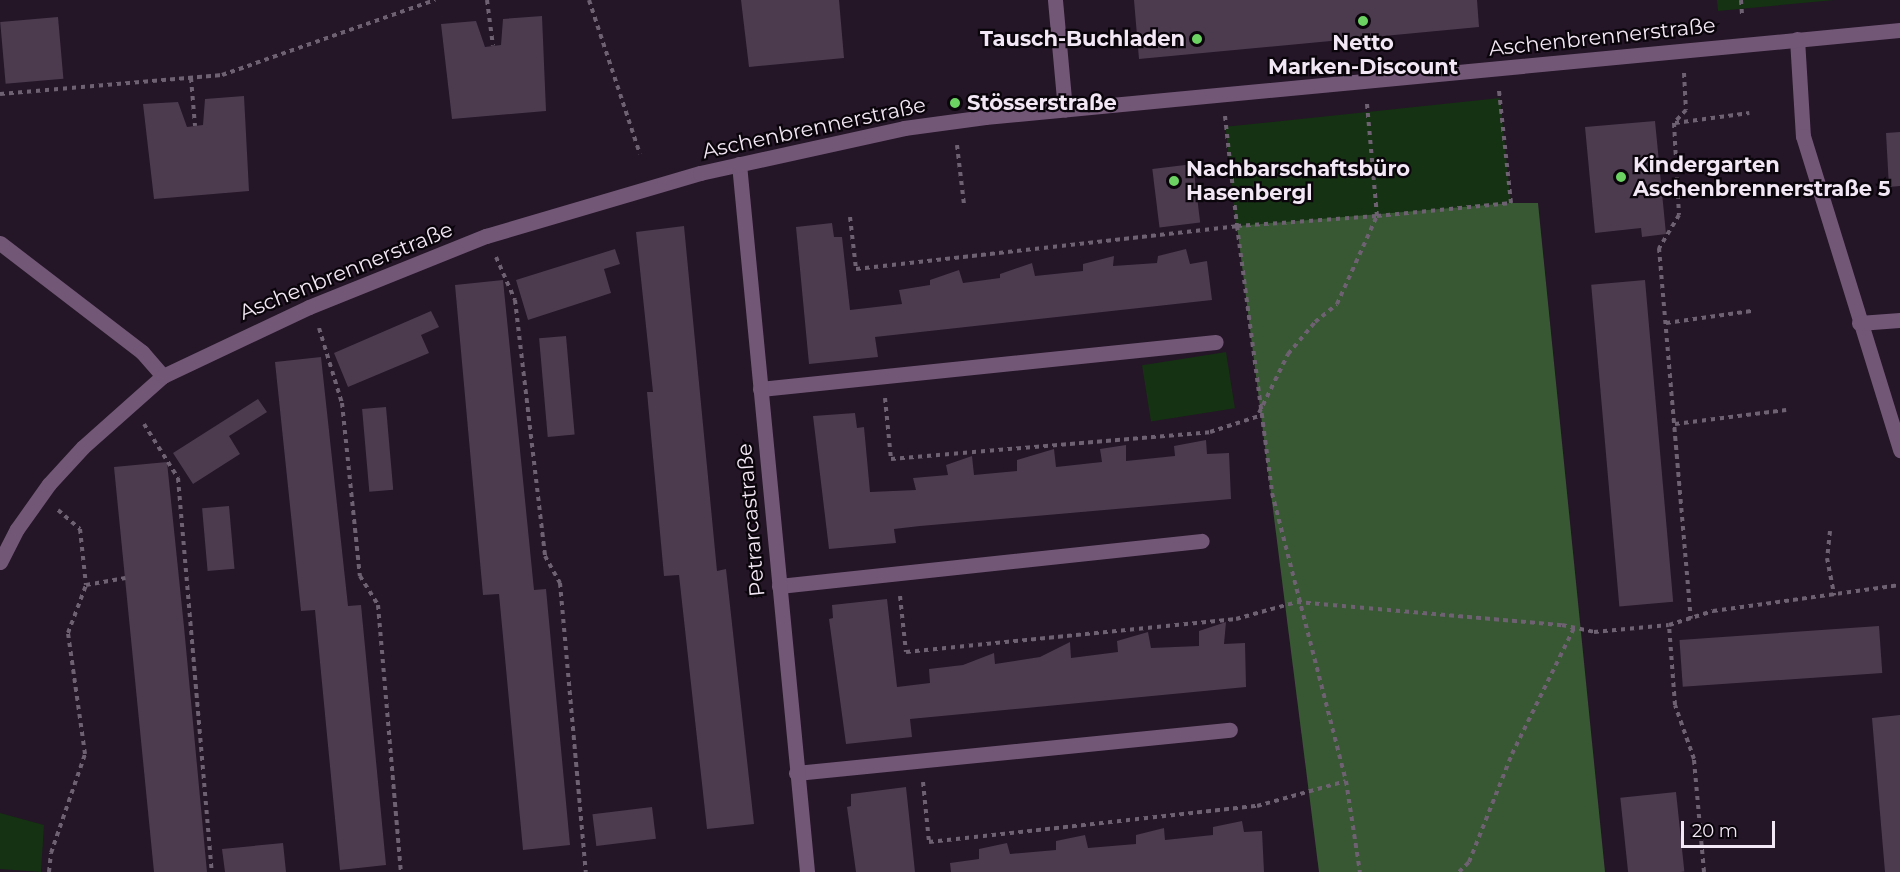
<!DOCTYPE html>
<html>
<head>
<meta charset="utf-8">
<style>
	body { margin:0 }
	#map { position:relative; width:1900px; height:872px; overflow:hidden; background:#241527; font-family:Montserrat,sans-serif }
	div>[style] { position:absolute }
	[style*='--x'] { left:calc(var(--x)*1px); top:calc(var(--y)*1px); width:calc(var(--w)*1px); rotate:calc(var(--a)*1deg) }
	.green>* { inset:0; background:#153212; transform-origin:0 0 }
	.forest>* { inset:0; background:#375833 }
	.building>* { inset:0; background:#4c3b4f; transform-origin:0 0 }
	.path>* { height:4px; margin-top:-2px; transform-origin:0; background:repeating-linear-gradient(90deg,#6e6171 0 4.5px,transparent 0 9px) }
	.service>* { height:15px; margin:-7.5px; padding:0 7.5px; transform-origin:7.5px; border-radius:7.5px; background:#725777 }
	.minor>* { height:15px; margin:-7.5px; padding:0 7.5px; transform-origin:7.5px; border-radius:7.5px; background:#725777 }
	.dots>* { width:16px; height:16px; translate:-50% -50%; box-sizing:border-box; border:3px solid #0a040b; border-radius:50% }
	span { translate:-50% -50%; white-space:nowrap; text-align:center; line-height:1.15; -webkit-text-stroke:4.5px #0a040b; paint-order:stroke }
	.street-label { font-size:21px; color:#f2e7f4 }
	.poi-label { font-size:21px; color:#f2e7f4; font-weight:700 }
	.right { translate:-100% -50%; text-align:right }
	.left { translate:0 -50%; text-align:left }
	.scale { position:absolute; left:1681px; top:821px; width:94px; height:27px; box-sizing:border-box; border:3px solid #f2e7f4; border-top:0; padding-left:8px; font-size:18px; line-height:21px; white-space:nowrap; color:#f2e7f4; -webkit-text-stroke:4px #0a040b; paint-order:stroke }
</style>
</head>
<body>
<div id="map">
	<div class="green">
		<i style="clip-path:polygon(1717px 0,1835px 0,1718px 11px)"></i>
		<i style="left:1500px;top:98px;width:106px;height:276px;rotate:84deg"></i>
		<i style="left:1226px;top:352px;width:57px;height:85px;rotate:81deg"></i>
		<i style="clip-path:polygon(0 813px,44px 825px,41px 872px,0 869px)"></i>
	</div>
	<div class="forest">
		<i style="clip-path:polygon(1511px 203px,1538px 203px,1605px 872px,1319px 872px,1237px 226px)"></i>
	</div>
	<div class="building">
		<i style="clip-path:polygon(741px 0,839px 0,844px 58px,749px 67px)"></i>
		<i style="clip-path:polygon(1134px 0,1477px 0,1479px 27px,1139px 59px)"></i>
		<i style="clip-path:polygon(542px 16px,546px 111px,452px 119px,441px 24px,476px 21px,485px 47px,501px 45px,503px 19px)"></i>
		<i style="left:58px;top:17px;width:62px;height:58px;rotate:85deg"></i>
		<i style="clip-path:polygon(244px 96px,249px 191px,154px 199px,143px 104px,178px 102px,187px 127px,203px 125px,205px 99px)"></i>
		<i style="clip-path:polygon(1655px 121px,1666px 234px,1642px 237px,1641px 228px,1595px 233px,1585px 127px)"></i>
		<i style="clip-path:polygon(1900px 132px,1900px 186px,1889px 187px,1886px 133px)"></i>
		<i style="left:1193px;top:164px;width:59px;height:41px;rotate:83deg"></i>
		<i style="clip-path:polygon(832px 223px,834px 237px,842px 237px,850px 310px,902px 304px,899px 290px,930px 285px,930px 280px,959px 270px,963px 283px,1000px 278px,1000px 274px,1032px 263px,1035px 276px,1083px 271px,1083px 264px,1114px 256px,1113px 266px,1157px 263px,1158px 256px,1186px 249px,1190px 264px,1207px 261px,1212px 300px,875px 337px,878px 357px,809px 364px,796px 227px)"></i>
		<i style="clip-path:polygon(684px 226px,717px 571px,726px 569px,754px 824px,707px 829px,679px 575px,664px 576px,647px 392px,653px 392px,636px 232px)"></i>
		<i style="clip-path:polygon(615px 249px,620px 264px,604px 269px,611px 293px,528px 320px,516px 280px)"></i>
		<i style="clip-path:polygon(503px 280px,534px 590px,546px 589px,570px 845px,523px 850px,499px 594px,483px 595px,455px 285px)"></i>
		<i style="left:1645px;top:280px;width:323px;height:54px;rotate:85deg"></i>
		<i style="clip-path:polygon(431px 311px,439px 327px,421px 335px,429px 353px,348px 387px,334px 353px)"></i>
		<i style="left:566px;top:336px;width:99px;height:27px;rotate:85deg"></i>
		<i style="clip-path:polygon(321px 357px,348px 606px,361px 605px,386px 865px,340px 870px,315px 610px,301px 611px,275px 362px)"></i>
		<i style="clip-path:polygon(258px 399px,267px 412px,229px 436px,240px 454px,193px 484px,173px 453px)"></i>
		<i style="left:386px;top:407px;width:83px;height:24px;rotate:85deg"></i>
		<i style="clip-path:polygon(855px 413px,857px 428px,864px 427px,870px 492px,916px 490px,913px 478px,948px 475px,946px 465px,972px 456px,974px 475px,1017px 471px,1017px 460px,1054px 449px,1056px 467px,1102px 462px,1100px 449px,1126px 445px,1126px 461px,1175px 456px,1174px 446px,1206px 440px,1207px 454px,1229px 453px,1231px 499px,920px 526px,894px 529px,896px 543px,829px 549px,813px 416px)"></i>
		<i style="clip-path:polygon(167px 462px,184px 627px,207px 872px,154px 872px,114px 467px)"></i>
		<i style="left:229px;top:506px;width:63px;height:27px;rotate:85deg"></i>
		<i style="clip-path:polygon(887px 599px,897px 687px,930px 683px,929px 669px,963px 665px,994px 653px,995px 664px,1040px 657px,1070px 642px,1071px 658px,1118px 652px,1117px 641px,1148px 632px,1151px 648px,1199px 646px,1199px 631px,1226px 622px,1224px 644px,1245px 643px,1246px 687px,910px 719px,912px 737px,846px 744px,829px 619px,833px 618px,832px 605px)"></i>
		<i style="left:1879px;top:626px;width:47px;height:200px;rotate:86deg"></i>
		<i style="clip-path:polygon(1900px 715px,1900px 872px,1885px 872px,1872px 718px)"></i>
		<i style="clip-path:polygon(906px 787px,915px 872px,856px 872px,847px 807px,851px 806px,851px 794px)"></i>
		<i style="left:1676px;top:792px;width:80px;height:56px;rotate:84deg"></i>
		<i style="left:652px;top:807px;width:32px;height:60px;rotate:83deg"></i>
		<i style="clip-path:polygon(1242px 821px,1244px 832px,1262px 831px,1264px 872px,951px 872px,950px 863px,979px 859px,979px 849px,1007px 843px,1010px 854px,1056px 850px,1056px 841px,1085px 835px,1088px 848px,1136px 844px,1136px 835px,1164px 828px,1165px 840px,1213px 835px,1213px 827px)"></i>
		<i style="clip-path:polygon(283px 843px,286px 872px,225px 872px,222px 849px)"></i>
	</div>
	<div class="path">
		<i style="--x:487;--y:0;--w:46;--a:82.6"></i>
		<i style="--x:589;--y:0;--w:162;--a:71.7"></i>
		<i style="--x:1741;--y:0;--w:14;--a:86"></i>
		<i style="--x:1684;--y:73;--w:37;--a:87"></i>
		<i style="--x:1686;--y:110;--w:18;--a:133"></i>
		<i style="--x:1674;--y:123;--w:92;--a:86.9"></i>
		<i style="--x:1679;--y:215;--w:39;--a:121"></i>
		<i style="--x:1659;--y:248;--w:372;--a:85.1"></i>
		<i style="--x:191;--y:78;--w:48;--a:85.2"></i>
		<i style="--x:0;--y:94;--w:223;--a:-4.9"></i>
		<i style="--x:222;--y:75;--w:226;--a:-19.4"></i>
		<i style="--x:1225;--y:116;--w:111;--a:83.8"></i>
		<i style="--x:1237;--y:226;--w:140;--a:-4.1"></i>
		<i style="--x:1377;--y:216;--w:135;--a:-5.5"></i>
		<i style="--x:1511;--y:203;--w:114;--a:-96.1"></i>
		<i style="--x:1675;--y:123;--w:75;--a:-7.7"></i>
		<i style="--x:957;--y:145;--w:60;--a:83.3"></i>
		<i style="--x:850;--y:217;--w:52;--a:83.4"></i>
		<i style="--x:856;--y:269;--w:383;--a:-6.4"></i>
		<i style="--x:1237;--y:226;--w:269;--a:82.5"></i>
		<i style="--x:1272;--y:493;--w:297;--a:75.6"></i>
		<i style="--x:1346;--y:781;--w:92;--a:81.3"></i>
		<i style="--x:496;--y:257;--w:47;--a:66.2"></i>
		<i style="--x:515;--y:300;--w:258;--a:83.3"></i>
		<i style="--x:545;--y:556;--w:31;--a:61"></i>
		<i style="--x:560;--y:583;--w:290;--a:84.9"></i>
		<i style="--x:1666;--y:323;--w:86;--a:-8"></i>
		<i style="--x:319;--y:328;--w:78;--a:73"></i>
		<i style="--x:342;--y:403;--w:174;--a:84.1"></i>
		<i style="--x:360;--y:576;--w:34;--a:58"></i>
		<i style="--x:378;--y:605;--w:268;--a:85.1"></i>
		<i style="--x:885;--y:398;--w:61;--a:84.4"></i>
		<i style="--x:891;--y:459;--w:320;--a:-4.8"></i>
		<i style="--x:1210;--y:432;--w:52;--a:-18.1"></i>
		<i style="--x:1259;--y:413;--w:66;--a:-63.8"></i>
		<i style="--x:1288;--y:354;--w:42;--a:-49.8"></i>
		<i style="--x:1315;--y:322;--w:28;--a:-39"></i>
		<i style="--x:1337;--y:304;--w:97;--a:-65.6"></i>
		<i style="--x:1377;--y:216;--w:113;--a:-95.1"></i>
		<i style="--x:144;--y:424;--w:64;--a:57.8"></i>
		<i style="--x:178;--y:478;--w:395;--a:85.1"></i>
		<i style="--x:1675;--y:424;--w:112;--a:-7.2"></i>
		<i style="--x:58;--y:510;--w:29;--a:41"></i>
		<i style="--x:80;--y:529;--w:56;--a:83.9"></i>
		<i style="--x:86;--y:585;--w:40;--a:-10"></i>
		<i style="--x:1830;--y:531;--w:27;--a:96"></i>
		<i style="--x:1827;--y:558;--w:38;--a:79"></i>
		<i style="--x:900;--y:596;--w:56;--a:83.9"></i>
		<i style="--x:906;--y:652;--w:332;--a:-5.7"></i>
		<i style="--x:1236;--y:619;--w:63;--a:-15.6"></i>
		<i style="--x:1297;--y:602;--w:266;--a:5"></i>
		<i style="--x:1562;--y:625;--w:33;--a:12"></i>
		<i style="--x:1594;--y:632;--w:75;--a:-5.3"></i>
		<i style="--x:923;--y:782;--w:60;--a:84.3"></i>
		<i style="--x:929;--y:842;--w:330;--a:-6.3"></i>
		<i style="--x:1257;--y:806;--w:92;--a:-15.7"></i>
		<i style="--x:49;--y:872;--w:19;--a:-84"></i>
		<i style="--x:51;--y:853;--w:105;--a:-71"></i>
		<i style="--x:85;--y:754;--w:122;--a:-98"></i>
		<i style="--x:68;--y:633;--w:51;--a:-69.4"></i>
		<i style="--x:1459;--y:872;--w:14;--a:-45"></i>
		<i style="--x:1469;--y:862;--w:116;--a:-68.3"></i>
		<i style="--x:1512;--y:754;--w:140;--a:-63.8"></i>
		<i style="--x:1704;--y:872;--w:113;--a:-95.1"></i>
		<i style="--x:1694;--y:759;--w:57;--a:-109.4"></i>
		<i style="--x:1675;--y:705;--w:80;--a:-94.3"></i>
		<i style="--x:1669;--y:625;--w:46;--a:-17.7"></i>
		<i style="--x:1713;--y:611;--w:189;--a:-7.9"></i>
	</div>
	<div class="service">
		<i style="--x:760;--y:389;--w:458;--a:-5.9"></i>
		<i style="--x:779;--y:586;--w:425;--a:-6.1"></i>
		<i style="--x:796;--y:773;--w:436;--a:-5.7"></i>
	</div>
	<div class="minor">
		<i style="--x:1055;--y:0;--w:110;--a:84.8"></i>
		<i style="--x:1797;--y:39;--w:97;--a:86.5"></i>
		<i style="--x:1803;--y:136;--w:329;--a:72.8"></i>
		<i style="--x:739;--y:164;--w:711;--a:84.51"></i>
		<i style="--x:0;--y:243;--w:179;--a:37.5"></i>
		<i style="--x:142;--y:352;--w:32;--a:49"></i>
		<i style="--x:1859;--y:323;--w:41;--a:-4.2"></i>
		<i style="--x:0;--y:562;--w:37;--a:-63"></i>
		<i style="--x:17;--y:529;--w:55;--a:-54.6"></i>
		<i style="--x:49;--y:484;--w:50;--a:-47.4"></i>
		<i style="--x:83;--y:447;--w:107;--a:-41.6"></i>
		<i style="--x:163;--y:376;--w:161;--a:-25.3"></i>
		<i style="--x:309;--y:307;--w:191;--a:-21.9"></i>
		<i style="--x:486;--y:236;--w:223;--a:-16.4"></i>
		<i style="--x:700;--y:173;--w:209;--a:-12.4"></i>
		<i style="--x:904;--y:128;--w:82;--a:-7.7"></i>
		<i style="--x:985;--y:117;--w:919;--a:-5.43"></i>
	</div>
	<div class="dots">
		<i style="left:1363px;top:21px;background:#6cd362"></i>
		<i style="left:1197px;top:39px;background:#6cd362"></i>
		<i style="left:955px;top:103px;background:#6cd362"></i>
		<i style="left:1621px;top:177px;background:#6cd362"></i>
		<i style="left:1174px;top:181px;background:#6cd362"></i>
	</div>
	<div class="street-label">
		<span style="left:1602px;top:37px;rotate:-6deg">Aschenbrennerstraße</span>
		<span style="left:814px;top:128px;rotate:-12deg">Aschenbrennerstraße</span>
		<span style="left:346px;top:271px;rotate:-22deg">Aschenbrennerstraße</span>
		<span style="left:751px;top:520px;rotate:-95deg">Petrarcastraße</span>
	</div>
	<div class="poi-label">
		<span class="right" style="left:1185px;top:39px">Tausch-Buchladen</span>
		<span style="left:1363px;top:55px">Netto<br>Marken-Discount</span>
		<span class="left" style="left:967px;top:103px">Stösserstraße</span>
		<span class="left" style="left:1633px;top:177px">Kindergarten<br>Aschenbrennerstraße 5</span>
		<span class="left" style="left:1186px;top:181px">Nachbarschaftsbüro<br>Hasenbergl</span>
	</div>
	<div class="scale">20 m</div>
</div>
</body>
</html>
